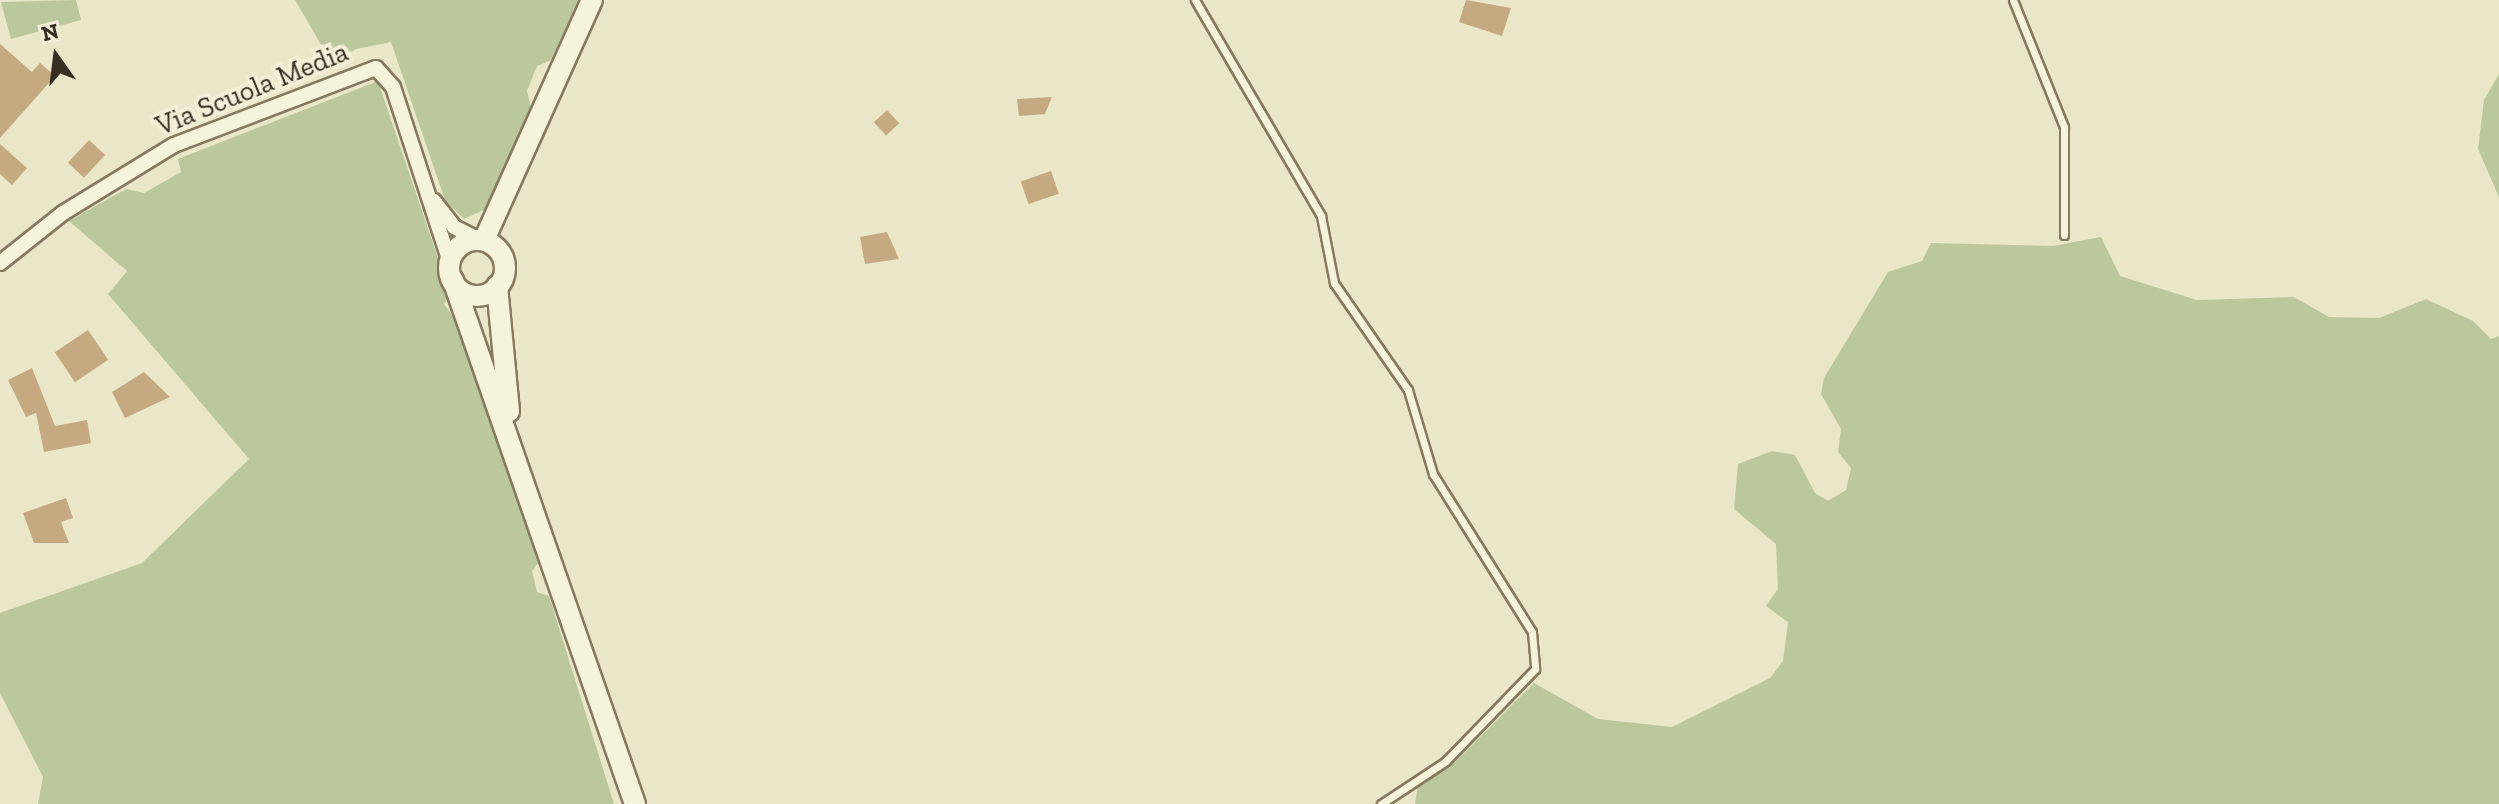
<!DOCTYPE html>
<html>
<head>
<meta charset="utf-8">
<style>
	body { margin:0 }
	#map { position:relative; width:2499px; height:804px; overflow:hidden; background:#eae6c8; font-family:"Zilla Slab",serif }
	div>[style] { position:absolute }
	[style*='--x'] { left:calc(var(--x)*1px); top:calc(var(--y)*1px); width:calc(var(--w)*1px); rotate:calc(var(--a)*1deg) }
	.green>* { inset:0; background:#bbc89d }
	.building>* { inset:0; background:#c5aa81; transform-origin:0 0 }
	.roads { filter:drop-shadow(2px 0 #857a5f) drop-shadow(-2px 0 #857a5f) drop-shadow(0 2px #857a5f) drop-shadow(0 -2px #857a5f) }
	.lane>* { height:7px; margin:-3.5px; padding:0 3.5px; transform-origin:3.5px; border-radius:3.5px; background:#f6f3db }
	.street>* { height:14px; margin:-7px; padding:0 7px; transform-origin:7px; border-radius:7px; background:#f6f3db }
	.secondary>* { height:20px; margin:-10px; padding:0 10px; transform-origin:10px; border-radius:10px; background:#f6f3db }
	.secondary>.ring { margin:-10px; padding:0; box-sizing:content-box; background:none; border:20px solid #f6f3db; border-radius:50% }
	span { translate:-50% -50%; white-space:nowrap; text-align:center; line-height:1.15; -webkit-text-stroke:8px #f3efd7; paint-order:stroke }
	.street-label { font-size:28px; color:#372f21 }
	.north { position:absolute; left:16px; top:16px; width:80px; height:80px; -webkit-text-stroke:6px #f3efd7; paint-order:stroke; rotate:346deg; font-size:22px; font-weight:700; line-height:32px; text-align:center; color:#372f21 }
	.north::after { content:''; display:block; margin:auto; width:28px; height:36px; background:#372f21; clip-path:polygon(50% 0,100% 100%,50% 72%,0 100%) }
</style>
</head>
<body>
<div id="map">
	<div class="green">
		<i style="clip-path:polygon(76px 0,81px 20px,11px 39px,1px 2px)"></i>
		<i style="clip-path:polygon(295px 0,578px 0,551px 60px,537px 66px,527px 91px,531px 108px,492px 206px,464px 219px,445px 200px,391px 42px,356px 49px,333px 65px)"></i>
		<i style="clip-path:polygon(2499px 74px,2499px 197px,2478px 149px,2484px 100px)"></i>
		<i style="clip-path:polygon(378px 81px,450px 294px,444px 304px,461px 327px,538px 563px,532px 571px,537px 592px,549px 596px,614px 804px,38px 804px,43px 777px,0 693px,0 613px,142px 563px,249px 459px,108px 294px,127px 271px,69px 221px,126px 189px,144px 193px,181px 172px,178px 159px)"></i>
		<i style="clip-path:polygon(2101px 237px,2120px 276px,2197px 300px,2294px 297px,2329px 317px,2379px 318px,2426px 299px,2473px 321px,2491px 339px,2499px 336px,2499px 804px,1415px 804px,1418px 784px,1455px 762px,1534px 683px,1598px 719px,1672px 727px,1770px 678px,1783px 661px,1788px 622px,1766px 606px,1778px 589px,1776px 544px,1734px 509px,1738px 464px,1772px 451px,1795px 455px,1815px 493px,1828px 501px,1846px 490px,1851px 468px,1838px 452px,1841px 429px,1821px 394px,1824px 378px,1888px 272px,1922px 261px,1931px 243px,2053px 246px)"></i>
	</div>
	<div class="building">
		<i style="clip-path:polygon(1466px 0,1511px 8px,1502px 36px,1459px 22px)"></i>
		<i style="clip-path:polygon(0 44px,32px 72px,40px 63px,55px 76px,0 138px)"></i>
		<i style="clip-path:polygon(1052px 97px,1045px 114px,1019px 116px,1017px 99px)"></i>
		<i style="left:887px;top:110px;width:18px;height:18px;rotate:47deg"></i>
		<i style="left:89px;top:140px;width:22px;height:31px;rotate:43deg"></i>
		<i style="clip-path:polygon(0 144px,27px 168px,12px 185px,0 174px)"></i>
		<i style="left:1051px;top:171px;width:24px;height:32px;rotate:71deg"></i>
		<i style="clip-path:polygon(887px 232px,899px 259px,865px 264px,860px 237px)"></i>
		<i style="left:88px;top:330px;width:36px;height:40px;rotate:56deg"></i>
		<i style="clip-path:polygon(32px 368px,55px 426px,87px 420px,91px 443px,44px 452px,36px 413px,26px 417px,8px 380px)"></i>
		<i style="clip-path:polygon(144px 372px,170px 397px,125px 418px,112px 392px)"></i>
		<i style="clip-path:polygon(66px 498px,73px 518px,61px 522px,69px 543px,34px 543px,23px 513px)"></i>
	</div>
	<div class="roads">
		<div class="lane">
			<i style="--x:1195;--y:0;--w:250;--a:59.7"></i>
			<i style="--x:1321;--y:216;--w:68;--a:79"></i>
			<i style="--x:1334;--y:283;--w:130;--a:55.3"></i>
			<i style="--x:1408;--y:390;--w:88;--a:73.4"></i>
			<i style="--x:1433;--y:474;--w:186;--a:57.9"></i>
			<i style="--x:1532;--y:632;--w:37;--a:85"></i>
			<i style="--x:1535;--y:669;--w:128;--a:134.1"></i>
			<i style="--x:1446;--y:761;--w:78;--a:146.5"></i>
			<i style="--x:2013;--y:0;--w:137;--a:68.1"></i>
			<i style="--x:2064;--y:127;--w:108;--a:90"></i>
		</div>
		<div class="street">
			<i style="--x:434;--y:201;--w:33;--a:52"></i>
			<i style="--x:454;--y:227;--w:22;--a:27"></i>
			<i style="--x:0;--y:263;--w:80;--a:-38.4"></i>
			<i style="--x:63;--y:213;--w:130;--a:-31.5"></i>
			<i style="--x:174;--y:145;--w:216;--a:-20.9"></i>
			<i style="--x:376;--y:68;--w:25;--a:48"></i>
			<i style="--x:393;--y:87;--w:188;--a:72"></i>
		</div>
		<div class="secondary">
			<i style="--x:485;--y:238;--w:261;--a:-65.8"></i>
			<i class="ring" style="left:449px;top:240px;width:36px;height:36px"></i>
			<i style="--x:453;--y:280;--w:555;--a:70.85"></i>
			<i style="--x:497;--y:286;--w:126;--a:84.5"></i>
		</div>
	</div>
	<div class="street-label">
		<span style="left:252px;top:89px;rotate:-22deg">Via Scuola Media</span>
	</div>
	<div class="north">N</div>
</div>
</body>
</html>
